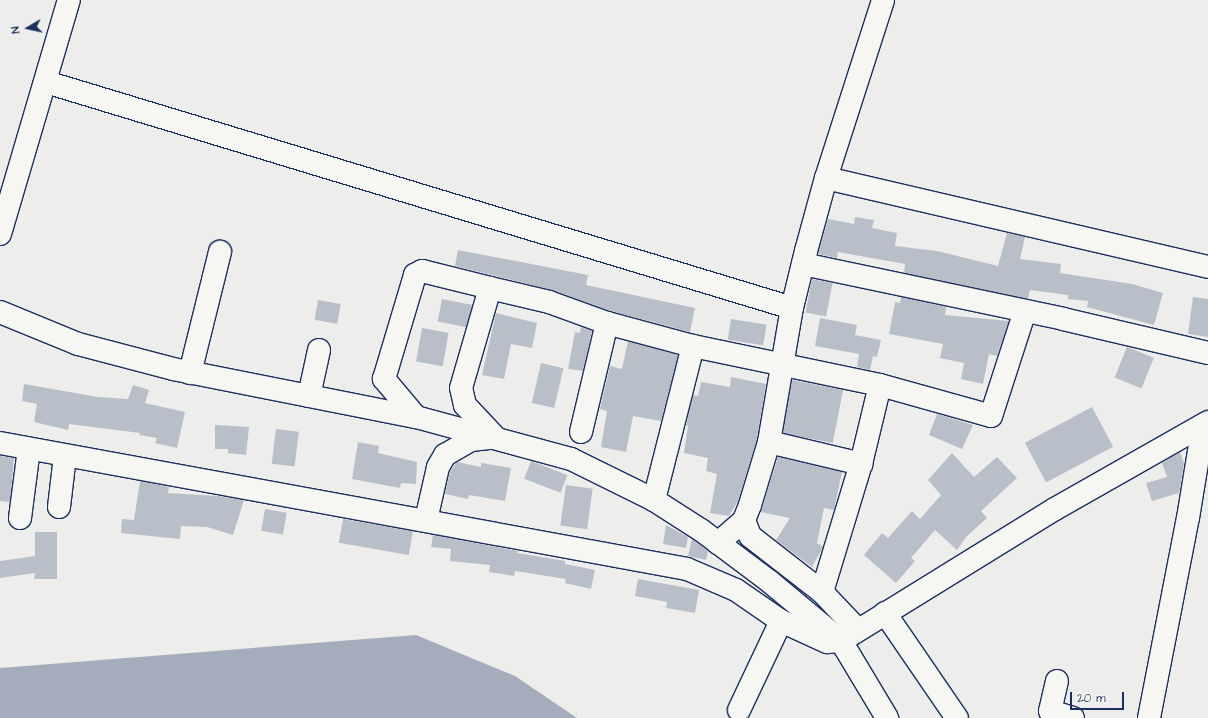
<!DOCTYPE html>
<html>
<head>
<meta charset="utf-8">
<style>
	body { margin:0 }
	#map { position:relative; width:1208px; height:718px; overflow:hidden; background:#edeeec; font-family:"Architects Daughter",sans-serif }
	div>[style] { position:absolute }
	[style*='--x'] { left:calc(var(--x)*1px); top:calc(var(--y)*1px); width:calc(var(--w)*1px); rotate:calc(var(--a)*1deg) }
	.water>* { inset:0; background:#a5acbc }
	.building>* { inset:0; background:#b9bfc8; transform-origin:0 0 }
	.roads { filter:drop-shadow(1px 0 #1b2f5e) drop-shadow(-1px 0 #1b2f5e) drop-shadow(0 1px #1b2f5e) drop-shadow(0 -1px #1b2f5e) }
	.minor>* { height:22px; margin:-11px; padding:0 11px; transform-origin:11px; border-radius:11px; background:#f6f6f2 }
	span { translate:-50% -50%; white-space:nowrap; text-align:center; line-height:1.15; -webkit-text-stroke:3px #f6f6f2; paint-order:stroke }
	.north { position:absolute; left:8px; top:8px; width:40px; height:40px; -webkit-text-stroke:3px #f6f6f2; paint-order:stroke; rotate:261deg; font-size:11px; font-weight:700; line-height:16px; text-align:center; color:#1b2f5e }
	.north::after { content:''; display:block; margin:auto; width:14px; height:18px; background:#1b2f5e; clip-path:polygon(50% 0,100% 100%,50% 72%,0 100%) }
	.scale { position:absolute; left:1070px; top:692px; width:54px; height:18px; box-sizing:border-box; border:2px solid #1b2f5e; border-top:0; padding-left:5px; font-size:12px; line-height:14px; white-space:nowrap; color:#1b2f5e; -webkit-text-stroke:3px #f6f6f2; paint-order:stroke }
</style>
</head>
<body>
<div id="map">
	<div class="water">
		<i style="clip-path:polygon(416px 635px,515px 676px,577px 718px,0 718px,0 668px)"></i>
	</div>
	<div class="building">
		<i style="clip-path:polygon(855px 217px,874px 220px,872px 228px,897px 233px,895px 246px,937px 251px,998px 266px,1007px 233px,1025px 237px,1020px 259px,1061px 264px,1060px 273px,1132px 284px,1163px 293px,1154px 325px,1087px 307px,1088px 301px,1068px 299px,1068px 295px,1030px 290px,1028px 299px,904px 273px,905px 264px,838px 252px,837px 258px,818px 254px,828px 219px,854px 224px)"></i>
		<i style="clip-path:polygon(458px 250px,588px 275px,586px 285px,695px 308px,690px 332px,611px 311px,552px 290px,455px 266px)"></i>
		<i style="left:812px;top:279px;width:21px;height:34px;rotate:11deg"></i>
		<i style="clip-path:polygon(901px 297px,946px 307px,945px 315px,1009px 321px,997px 356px,989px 354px,983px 384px,961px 379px,964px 363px,940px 358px,943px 344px,889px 334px,895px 302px,900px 303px)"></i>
		<i style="clip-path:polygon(1193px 297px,1208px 299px,1208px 337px,1188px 334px)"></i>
		<i style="left:442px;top:299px;width:31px;height:23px;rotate:11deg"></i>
		<i style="left:318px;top:300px;width:23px;height:20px;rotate:10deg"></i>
		<i style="clip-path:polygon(496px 313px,537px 323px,532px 348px,511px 344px,504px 379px,482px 375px)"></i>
		<i style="clip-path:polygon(820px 318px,857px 325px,855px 335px,881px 340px,877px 357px,873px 356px,870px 370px,857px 367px,859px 354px,815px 346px)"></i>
		<i style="left:731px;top:319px;width:36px;height:21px;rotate:9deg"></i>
		<i style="clip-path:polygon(581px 327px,592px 331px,583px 371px,568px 369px,575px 332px,580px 333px)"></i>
		<i style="left:422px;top:328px;width:27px;height:34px;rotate:10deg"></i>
		<i style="clip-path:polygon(628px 341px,678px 355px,661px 421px,633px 416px,626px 452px,601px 447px,607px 411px,600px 409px,610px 366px,622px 369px)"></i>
		<i style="left:1127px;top:347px;width:29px;height:33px;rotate:22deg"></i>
		<i style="left:541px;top:363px;width:23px;height:41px;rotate:13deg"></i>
		<i style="clip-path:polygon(731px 377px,766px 384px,757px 439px,738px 501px,729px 516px,710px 513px,717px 474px,706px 471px,708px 458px,684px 453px,688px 426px,686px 425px,693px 395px,698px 396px,701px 382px,730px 387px)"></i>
		<i style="left:792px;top:380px;width:52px;height:54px;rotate:11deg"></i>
		<i style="clip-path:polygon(24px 384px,98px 397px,128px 399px,133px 385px,149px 390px,145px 403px,185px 412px,177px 448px,155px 443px,157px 438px,139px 435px,140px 433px,69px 424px,68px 430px,34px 422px,37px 404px,22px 401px)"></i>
		<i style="left:1092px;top:407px;width:45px;height:76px;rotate:62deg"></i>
		<i style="clip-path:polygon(937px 414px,973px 425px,962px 449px,929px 435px)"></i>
		<i style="clip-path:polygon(215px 425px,249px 427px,246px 455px,228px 453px,228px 449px,215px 449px)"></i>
		<i style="left:276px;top:429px;width:23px;height:35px;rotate:7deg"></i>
		<i style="clip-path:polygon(358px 442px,379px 446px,378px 453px,417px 462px,416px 484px,401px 483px,400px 488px,352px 479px)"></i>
		<i style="clip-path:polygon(1180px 452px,1184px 463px,1179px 493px,1152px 501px,1146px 483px,1167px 477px,1162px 463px)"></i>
		<i style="clip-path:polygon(952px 453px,974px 477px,997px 457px,1017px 478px,981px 511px,987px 518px,967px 536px,957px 550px,935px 530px,911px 558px,915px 561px,896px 583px,864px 555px,882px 533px,888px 538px,912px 511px,920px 519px,941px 495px,928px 480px)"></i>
		<i style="clip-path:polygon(0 456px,14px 458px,10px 502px,0 501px)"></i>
		<i style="clip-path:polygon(778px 457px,842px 472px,834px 510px,824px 508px,817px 543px,823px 547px,812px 567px,776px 540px,790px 518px,761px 512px)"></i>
		<i style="left:531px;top:461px;width:39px;height:19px;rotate:21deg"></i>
		<i style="clip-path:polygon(457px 462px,481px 467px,481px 463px,511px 468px,505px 501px,469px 495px,468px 499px,445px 494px,450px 472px)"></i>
		<i style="clip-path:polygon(140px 481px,169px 487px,168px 493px,217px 496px,244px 500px,233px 535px,207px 527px,181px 526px,180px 539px,121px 533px,122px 519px,134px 520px)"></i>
		<i style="left:566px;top:485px;width:27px;height:41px;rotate:8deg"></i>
		<i style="left:265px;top:509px;width:22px;height:22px;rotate:10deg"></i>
		<i style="left:343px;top:519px;width:71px;height:24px;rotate:10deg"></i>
		<i style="clip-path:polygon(666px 525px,688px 537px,686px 548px,663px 544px)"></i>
		<i style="clip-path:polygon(35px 532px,57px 532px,57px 579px,34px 579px,35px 573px,0 578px,0 561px,35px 556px)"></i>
		<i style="clip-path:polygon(433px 535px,518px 551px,517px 553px,565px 561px,565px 564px,595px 570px,591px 589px,565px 583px,566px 579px,515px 571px,514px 576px,489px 572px,490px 565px,450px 561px,451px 549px,431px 547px)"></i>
		<i style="clip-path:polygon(692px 539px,708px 551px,706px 560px,688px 556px)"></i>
		<i style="clip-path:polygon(638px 579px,699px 590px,695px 613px,666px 608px,667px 602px,635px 596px)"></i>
	</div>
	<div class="roads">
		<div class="minor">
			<i style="--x:46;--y:82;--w:779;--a:16.85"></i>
			<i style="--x:826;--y:178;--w:392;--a:13.1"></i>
			<i style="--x:0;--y:234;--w:244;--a:-73.6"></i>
			<i style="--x:803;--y:264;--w:266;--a:11.9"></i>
			<i style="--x:1063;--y:319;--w:149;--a:13.2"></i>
			<i style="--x:0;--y:312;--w:84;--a:22.3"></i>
			<i style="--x:78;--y:344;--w:98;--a:14.7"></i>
			<i style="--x:173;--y:369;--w:248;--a:11.2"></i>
			<i style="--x:416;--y:417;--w:161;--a:15.2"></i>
			<i style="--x:571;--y:459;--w:93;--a:26.3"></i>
			<i style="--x:654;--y:500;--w:56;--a:32.6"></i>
			<i style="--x:701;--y:530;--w:85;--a:36.9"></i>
			<i style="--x:769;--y:581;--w:94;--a:39.8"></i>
			<i style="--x:841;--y:641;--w:90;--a:59.1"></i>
			<i style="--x:190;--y:373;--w:125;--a:-76.1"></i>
			<i style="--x:309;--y:396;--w:47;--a:-77.7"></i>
			<i style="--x:416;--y:417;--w:50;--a:-130.1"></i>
			<i style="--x:384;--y:379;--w:109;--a:-73.4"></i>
			<i style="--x:415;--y:275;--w:8;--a:-30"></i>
			<i style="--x:422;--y:271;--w:70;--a:14"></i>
			<i style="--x:581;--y:432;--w:112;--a:-76.6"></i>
			<i style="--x:495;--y:437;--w:44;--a:-133.2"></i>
			<i style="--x:465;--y:405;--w:17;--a:-103"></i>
			<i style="--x:461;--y:388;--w:104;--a:-73.8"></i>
			<i style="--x:490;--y:288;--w:61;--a:13.3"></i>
			<i style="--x:549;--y:302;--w:62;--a:19.9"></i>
			<i style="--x:607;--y:323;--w:89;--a:15"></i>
			<i style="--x:693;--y:346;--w:191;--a:11.8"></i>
			<i style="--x:880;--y:385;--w:115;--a:15.6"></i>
			<i style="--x:991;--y:416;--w:110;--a:-72.1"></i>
			<i style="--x:769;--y:442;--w:95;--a:13.4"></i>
			<i style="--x:0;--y:443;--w:698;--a:10.39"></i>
			<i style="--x:687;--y:569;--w:53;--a:23.2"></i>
			<i style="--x:736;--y:590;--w:55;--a:34.6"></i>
			<i style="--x:781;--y:621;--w:51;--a:24.5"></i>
			<i style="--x:827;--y:642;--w:14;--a:-4"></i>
			<i style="--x:841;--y:641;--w:251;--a:-31.7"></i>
			<i style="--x:1055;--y:509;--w:176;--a:-29.6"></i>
			<i style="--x:654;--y:500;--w:159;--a:-75.8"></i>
			<i style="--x:59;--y:507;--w:51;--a:-83.3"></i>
			<i style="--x:20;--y:518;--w:70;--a:-82.6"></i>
			<i style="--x:426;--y:520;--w:54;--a:-77.2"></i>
			<i style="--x:438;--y:467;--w:14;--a:-60"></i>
			<i style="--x:445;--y:455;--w:30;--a:-30"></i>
			<i style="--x:471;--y:440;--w:18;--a:-6"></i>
			<i style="--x:744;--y:520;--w:17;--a:69"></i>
			<i style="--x:750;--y:536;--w:91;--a:37.9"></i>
			<i style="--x:822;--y:592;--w:52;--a:46.5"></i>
			<i style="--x:718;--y:543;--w:35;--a:-41"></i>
			<i style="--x:744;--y:520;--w:16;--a:-68"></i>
			<i style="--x:750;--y:505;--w:66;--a:-73.2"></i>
			<i style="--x:769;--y:442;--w:136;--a:-80.3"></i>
			<i style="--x:792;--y:308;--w:59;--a:-76.2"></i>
			<i style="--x:806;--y:251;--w:76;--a:-74.7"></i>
			<i style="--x:826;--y:178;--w:187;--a:-72.2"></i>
			<i style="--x:822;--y:592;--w:134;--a:-73.1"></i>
			<i style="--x:861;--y:464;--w:81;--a:-76.5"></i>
			<i style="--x:885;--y:613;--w:127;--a:55.6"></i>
			<i style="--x:1057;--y:681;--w:31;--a:103"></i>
			<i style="--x:1050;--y:711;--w:24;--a:17"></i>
			<i style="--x:739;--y:710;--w:98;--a:-64.7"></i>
			<i style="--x:1149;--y:718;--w:204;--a:-79"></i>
			<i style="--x:1188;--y:518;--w:93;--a:-80.7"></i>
		</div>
	</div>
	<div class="north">N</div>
	<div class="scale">20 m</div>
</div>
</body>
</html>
